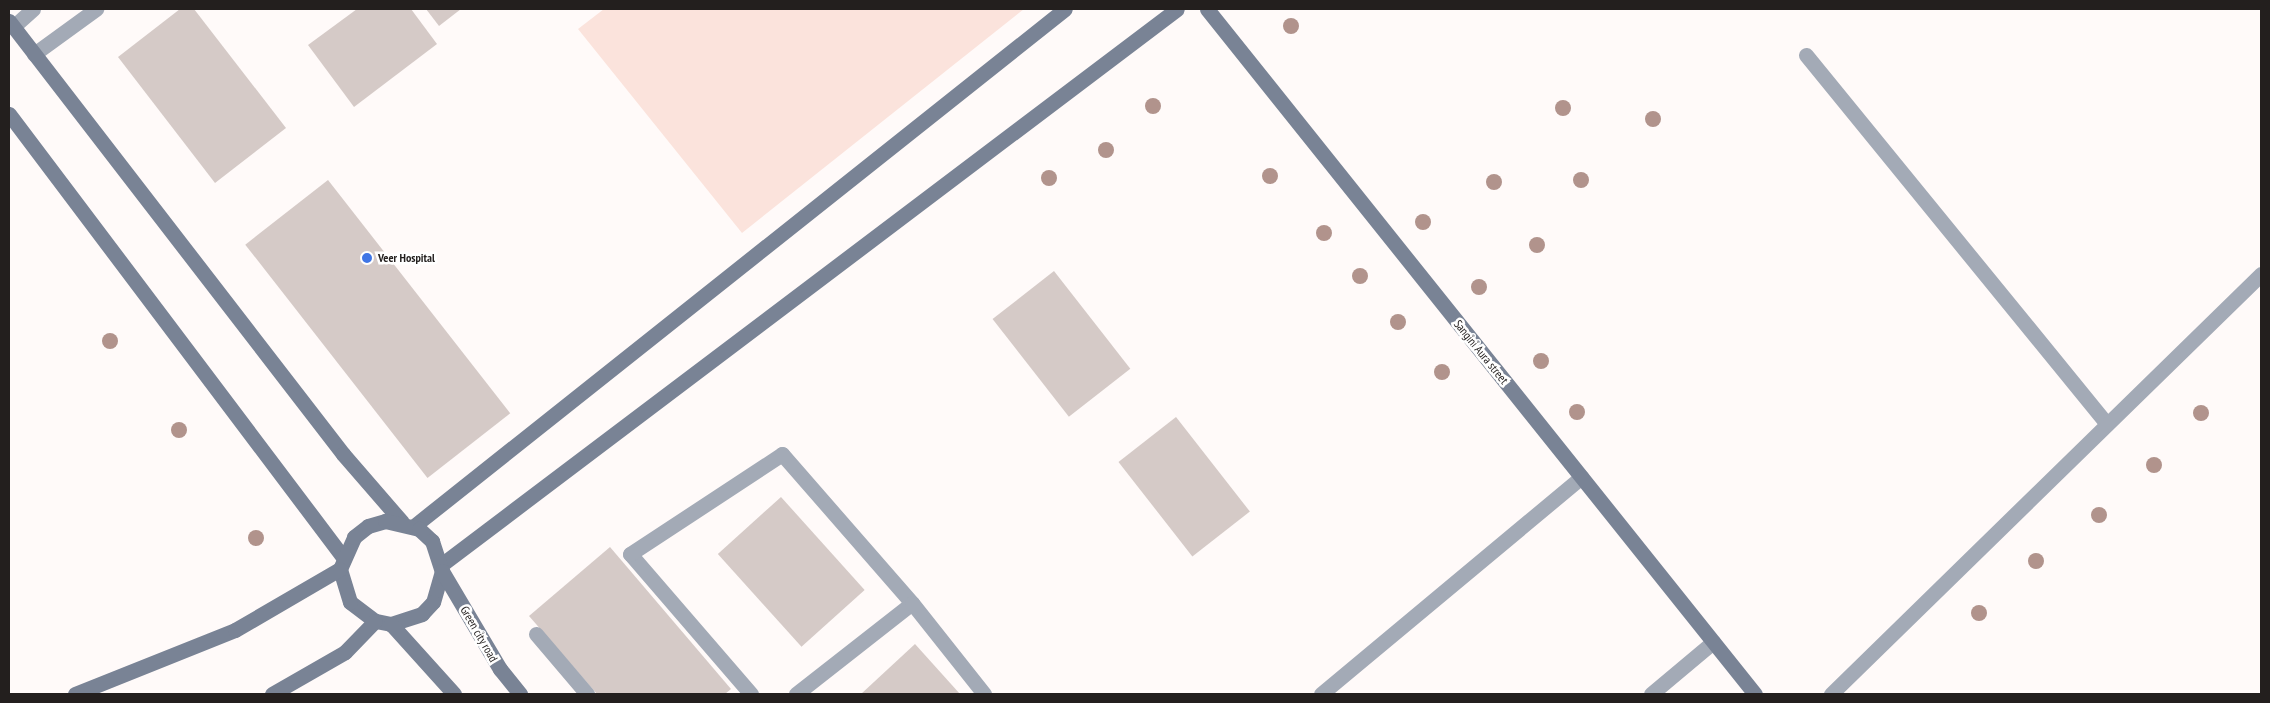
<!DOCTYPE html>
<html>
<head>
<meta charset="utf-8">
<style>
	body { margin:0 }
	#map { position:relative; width:2270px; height:703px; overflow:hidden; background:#fffaf9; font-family:"PT Sans Narrow",sans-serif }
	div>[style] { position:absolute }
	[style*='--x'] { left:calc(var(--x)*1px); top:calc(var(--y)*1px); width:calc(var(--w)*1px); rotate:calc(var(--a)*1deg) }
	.green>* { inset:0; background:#fbe3dc }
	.building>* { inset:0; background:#d5cac7; transform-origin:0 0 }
	.lane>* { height:15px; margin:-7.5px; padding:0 7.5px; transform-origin:7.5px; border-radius:7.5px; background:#a3aab6 }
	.street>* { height:15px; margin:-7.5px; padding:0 7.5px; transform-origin:7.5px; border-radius:7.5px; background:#a3aab6 }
	.secondary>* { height:15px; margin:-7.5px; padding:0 7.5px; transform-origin:7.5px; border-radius:7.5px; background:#798395 }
	.trees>* { width:16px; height:16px; margin:-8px; border-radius:50%; background:#b1938c }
	.dots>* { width:14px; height:14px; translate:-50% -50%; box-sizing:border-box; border:2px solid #fff; border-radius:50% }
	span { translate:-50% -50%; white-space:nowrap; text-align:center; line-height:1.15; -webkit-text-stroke:5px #fff; paint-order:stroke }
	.poi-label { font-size:12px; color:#231f1e; font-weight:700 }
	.left { translate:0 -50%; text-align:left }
	.street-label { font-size:12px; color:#231f1e }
	.frame { position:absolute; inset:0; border:10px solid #231f1e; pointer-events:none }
</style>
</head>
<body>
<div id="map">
	<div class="green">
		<i style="clip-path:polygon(604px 9px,1024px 9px,742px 233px,578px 29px)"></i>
	</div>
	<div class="building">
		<i style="clip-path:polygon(180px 9px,194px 9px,286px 128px,215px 183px,118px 57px)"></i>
		<i style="clip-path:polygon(357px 9px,411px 9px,437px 44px,354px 107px,308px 45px)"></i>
		<i style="clip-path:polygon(426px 9px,461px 9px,439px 26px)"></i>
		<i style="left:328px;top:180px;width:296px;height:105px;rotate:52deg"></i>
		<i style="left:1054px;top:271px;width:124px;height:78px;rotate:52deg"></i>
		<i style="left:1176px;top:417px;width:120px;height:73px;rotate:52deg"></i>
		<i style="left:781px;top:497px;width:125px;height:85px;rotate:48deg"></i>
		<i style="clip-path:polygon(610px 547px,731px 689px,725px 694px,597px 694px,529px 616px)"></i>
		<i style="clip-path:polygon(915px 644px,960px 694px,861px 694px)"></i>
	</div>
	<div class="lane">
		<i style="--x:13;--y:27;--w:27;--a:-42"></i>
		<i style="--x:34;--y:54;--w:77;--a:-36"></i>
		<i style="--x:536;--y:634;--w:79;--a:49.6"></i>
		<i style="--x:751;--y:694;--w:185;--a:-130.8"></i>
		<i style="--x:630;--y:554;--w:182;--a:-33.3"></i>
		<i style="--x:782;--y:454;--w:198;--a:48.9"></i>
		<i style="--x:796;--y:694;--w:147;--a:-38.1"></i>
		<i style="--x:912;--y:603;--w:116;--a:51.6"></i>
	</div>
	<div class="street">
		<i style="--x:1806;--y:55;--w:476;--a:50.8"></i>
		<i style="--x:1321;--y:694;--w:339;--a:-39.8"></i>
		<i style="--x:1651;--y:694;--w:81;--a:-40"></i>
		<i style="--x:1831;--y:694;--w:601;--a:-44.33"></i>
	</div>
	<div class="secondary">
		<i style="--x:1207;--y:9;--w:877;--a:51.34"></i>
		<i style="--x:9;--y:21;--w:547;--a:52.35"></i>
		<i style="--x:343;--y:454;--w:90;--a:49.1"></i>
		<i style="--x:9;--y:114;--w:555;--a:52.99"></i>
		<i style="--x:414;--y:526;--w:831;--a:-38.46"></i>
		<i style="--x:441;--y:565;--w:922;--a:-37.07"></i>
		<i style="--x:442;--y:571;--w:32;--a:106"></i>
		<i style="--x:433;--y:602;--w:16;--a:133"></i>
		<i style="--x:422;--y:614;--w:33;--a:162"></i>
		<i style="--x:391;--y:624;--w:16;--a:-169"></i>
		<i style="--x:375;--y:621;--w:31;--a:-143"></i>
		<i style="--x:350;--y:602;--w:34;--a:-107"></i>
		<i style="--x:340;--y:569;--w:35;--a:-66"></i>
		<i style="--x:354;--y:537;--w:18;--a:-38"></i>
		<i style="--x:368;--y:526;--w:18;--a:-16"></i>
		<i style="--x:385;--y:521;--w:35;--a:13"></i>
		<i style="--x:419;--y:529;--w:18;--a:43"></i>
		<i style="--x:432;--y:541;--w:32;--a:72"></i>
		<i style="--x:442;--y:571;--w:114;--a:59.4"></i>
		<i style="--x:500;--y:669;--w:32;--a:51"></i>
		<i style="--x:391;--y:624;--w:94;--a:48"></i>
		<i style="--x:75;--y:694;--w:172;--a:-21.8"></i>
		<i style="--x:235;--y:630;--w:121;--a:-30.2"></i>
		<i style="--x:272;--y:694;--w:84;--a:-29.9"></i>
		<i style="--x:345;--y:652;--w:43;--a:-45.9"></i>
	</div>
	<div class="trees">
		<i style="left:1291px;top:26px"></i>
		<i style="left:1153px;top:106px"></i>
		<i style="left:1563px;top:108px"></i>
		<i style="left:1653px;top:119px"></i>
		<i style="left:1106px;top:150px"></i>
		<i style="left:1270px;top:176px"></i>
		<i style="left:1049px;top:178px"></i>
		<i style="left:1581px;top:180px"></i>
		<i style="left:1494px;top:182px"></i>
		<i style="left:1423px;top:222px"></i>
		<i style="left:1324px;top:233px"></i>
		<i style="left:1537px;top:245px"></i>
		<i style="left:1360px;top:276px"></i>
		<i style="left:1479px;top:287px"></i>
		<i style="left:1398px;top:322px"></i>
		<i style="left:110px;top:341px"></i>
		<i style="left:1541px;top:361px"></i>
		<i style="left:1442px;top:372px"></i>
		<i style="left:1577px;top:412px"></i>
		<i style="left:2201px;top:413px"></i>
		<i style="left:179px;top:430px"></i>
		<i style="left:2154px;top:465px"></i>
		<i style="left:2099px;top:515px"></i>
		<i style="left:256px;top:538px"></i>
		<i style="left:2036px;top:561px"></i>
		<i style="left:1979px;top:613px"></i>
	</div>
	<div class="dots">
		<i style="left:367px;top:258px;background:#3f75e5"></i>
	</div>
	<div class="poi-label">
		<span class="left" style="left:378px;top:258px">Veer Hospital</span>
	</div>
	<div class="street-label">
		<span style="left:1481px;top:352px;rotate:51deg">Sangini Aura street</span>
		<span style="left:479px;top:634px;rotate:60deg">Green city road</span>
	</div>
	<div class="frame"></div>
</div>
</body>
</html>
